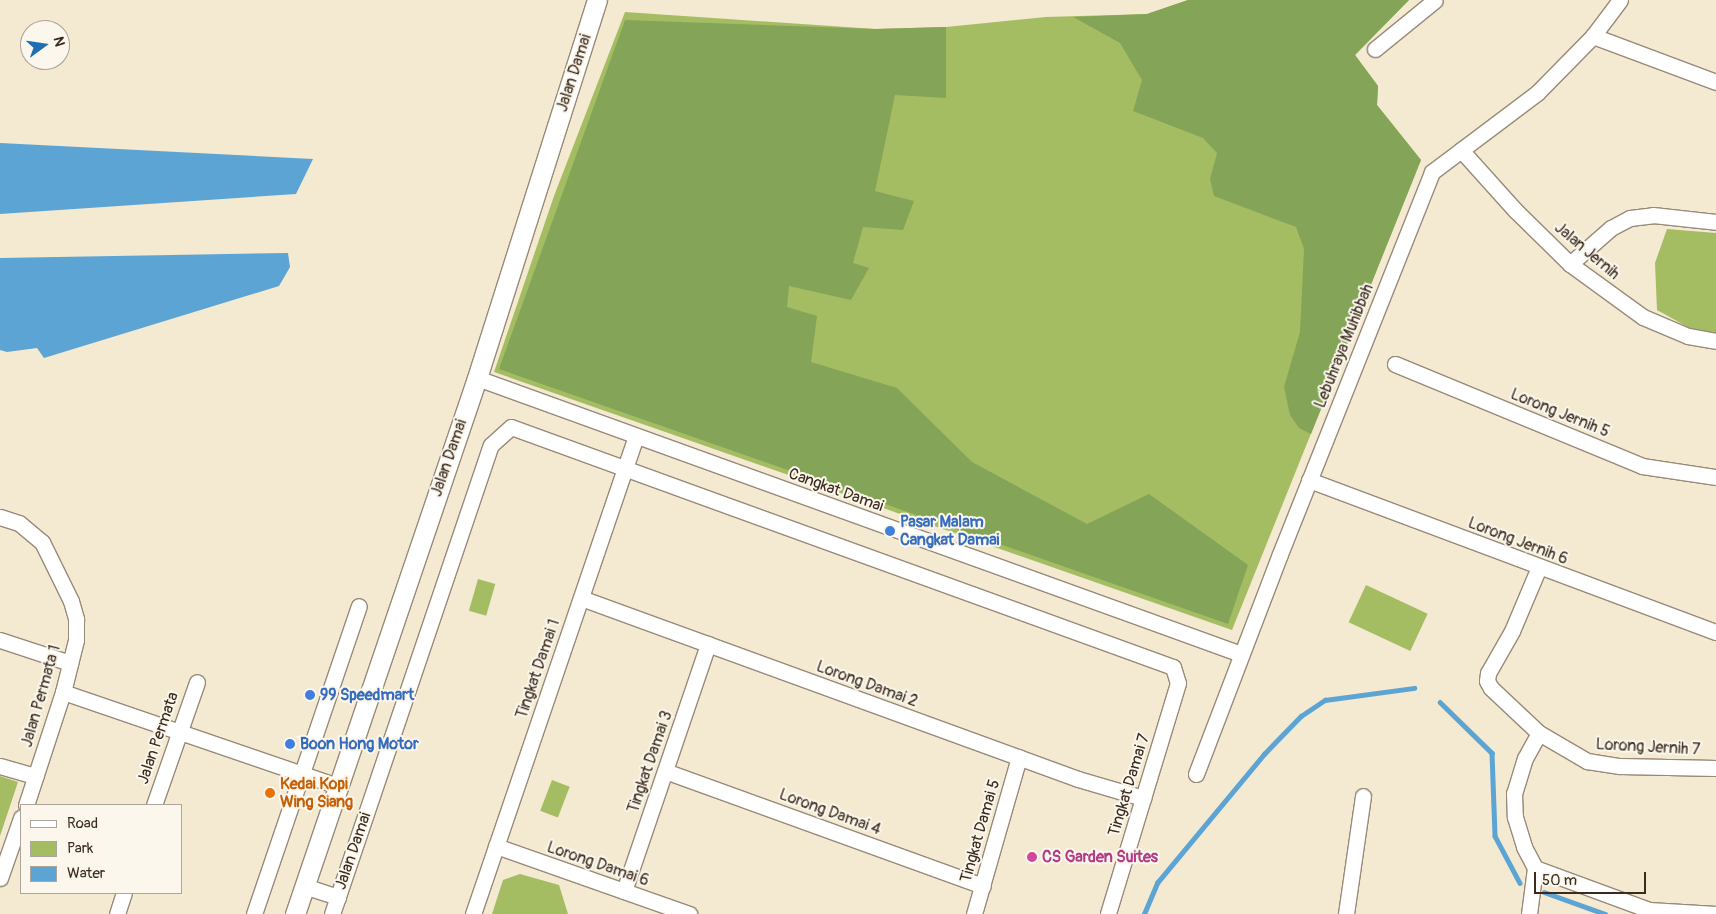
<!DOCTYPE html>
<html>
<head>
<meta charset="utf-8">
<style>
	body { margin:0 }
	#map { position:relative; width:1716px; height:914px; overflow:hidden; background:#f4e9d1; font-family:Pangolin,sans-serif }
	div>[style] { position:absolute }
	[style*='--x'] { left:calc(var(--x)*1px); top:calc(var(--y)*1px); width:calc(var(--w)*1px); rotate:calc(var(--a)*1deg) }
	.green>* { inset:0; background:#a5bd62; transform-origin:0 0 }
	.forest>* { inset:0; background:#84a458 }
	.water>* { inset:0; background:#5ca4d3 }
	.stream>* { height:4.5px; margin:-2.25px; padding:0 2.25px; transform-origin:2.25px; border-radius:2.25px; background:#5ca4d3 }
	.roads { filter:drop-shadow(1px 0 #988a78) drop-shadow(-1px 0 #988a78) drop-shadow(0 1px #988a78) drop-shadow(0 -1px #988a78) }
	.minor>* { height:15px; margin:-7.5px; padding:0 7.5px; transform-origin:7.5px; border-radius:7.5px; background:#fff }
	.major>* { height:19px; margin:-9.5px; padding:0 9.5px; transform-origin:9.5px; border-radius:9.5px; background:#fff }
	.dots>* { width:14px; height:14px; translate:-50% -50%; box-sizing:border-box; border:2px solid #fbf7ec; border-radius:50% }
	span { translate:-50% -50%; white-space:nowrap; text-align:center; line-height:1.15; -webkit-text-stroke:4px #fbf7ec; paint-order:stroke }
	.street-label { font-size:16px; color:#3b2a1e }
	.shop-label { font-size:16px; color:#366cbe; font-weight:700 }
	.left { translate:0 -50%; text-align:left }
	.food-label { font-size:16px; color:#c56008; font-weight:700 }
	.hotel-label { font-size:16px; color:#b23c85; font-weight:700 }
	.legend { position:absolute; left:20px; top:804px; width:162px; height:90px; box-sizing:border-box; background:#fbf7ec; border:1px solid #aea59a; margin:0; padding:6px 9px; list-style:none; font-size:15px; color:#3b2a1e }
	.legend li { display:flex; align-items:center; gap:10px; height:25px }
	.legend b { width:25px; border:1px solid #aea59a }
	.north { position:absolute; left:20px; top:20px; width:50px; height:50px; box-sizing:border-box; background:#fbf7ec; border:1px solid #aea59a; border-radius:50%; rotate:76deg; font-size:14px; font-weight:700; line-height:20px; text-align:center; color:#3b2a1e }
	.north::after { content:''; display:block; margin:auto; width:18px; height:22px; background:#1f6fb2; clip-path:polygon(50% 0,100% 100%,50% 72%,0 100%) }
	.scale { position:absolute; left:1534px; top:872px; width:112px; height:22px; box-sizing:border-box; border:2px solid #3b2a1e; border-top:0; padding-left:6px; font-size:15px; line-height:18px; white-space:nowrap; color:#3b2a1e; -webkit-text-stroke:4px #fbf7ec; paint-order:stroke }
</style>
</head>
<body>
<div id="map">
	<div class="green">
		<i style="clip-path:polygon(1188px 0,1409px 0,1355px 55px,1378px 86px,1377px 105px,1421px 160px,1232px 630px,494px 372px,554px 196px,625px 12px,875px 29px,946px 27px,1046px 17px,1147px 14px)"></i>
		<i style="clip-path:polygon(1667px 229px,1716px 233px,1716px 334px,1695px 331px,1657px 310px,1655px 263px)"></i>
		<i style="left:478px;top:579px;width:18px;height:33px;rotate:16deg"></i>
		<i style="left:1366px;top:585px;width:68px;height:41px;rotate:25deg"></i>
		<i style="clip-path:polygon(0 776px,18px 782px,0 836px)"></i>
		<i style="left:552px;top:780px;width:19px;height:33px;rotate:21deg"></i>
		<i style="clip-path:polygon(520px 874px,559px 885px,568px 914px,492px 914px,503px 880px)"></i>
	</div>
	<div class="forest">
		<i style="clip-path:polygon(1188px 0,1409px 0,1355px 55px,1378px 86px,1377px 105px,1421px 160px,1311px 434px,1299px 428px,1290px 415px,1284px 387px,1300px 332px,1304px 249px,1296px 227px,1214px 196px,1210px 179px,1217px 153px,1203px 138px,1133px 111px,1142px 80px,1120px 43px,1073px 17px,1147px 14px)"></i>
		<i style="clip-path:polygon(625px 20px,875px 29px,946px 27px,946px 98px,895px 95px,875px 191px,914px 201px,903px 230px,863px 227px,853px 263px,869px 268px,851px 300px,789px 286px,787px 307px,817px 316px,811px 362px,897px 388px,972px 462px,1087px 524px,1149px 494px,1248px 565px,1228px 624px,499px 369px)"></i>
	</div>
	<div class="water">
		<i style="clip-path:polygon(0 143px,313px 159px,296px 194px,0 214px)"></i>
		<i style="clip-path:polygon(288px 253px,290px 267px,279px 286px,44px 358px,37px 348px,7px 352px,0 350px,0 258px)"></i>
	</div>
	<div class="stream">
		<i style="--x:1440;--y:702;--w:73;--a:44.4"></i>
		<i style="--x:1492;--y:753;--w:83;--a:87.9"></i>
		<i style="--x:1495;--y:836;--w:53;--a:62"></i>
		<i style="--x:1544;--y:892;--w:65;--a:19.8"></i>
		<i style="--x:1144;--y:914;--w:34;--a:-67"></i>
		<i style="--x:1157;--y:883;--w:168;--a:-50.3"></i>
		<i style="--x:1264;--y:754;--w:53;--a:-45.8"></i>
		<i style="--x:1301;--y:716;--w:29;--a:-34"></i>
		<i style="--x:1325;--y:700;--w:90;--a:-7.7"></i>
	</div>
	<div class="roads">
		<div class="minor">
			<i style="--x:1593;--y:36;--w:131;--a:20.5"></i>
			<i style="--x:1375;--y:49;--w:77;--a:-39.2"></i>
			<i style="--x:1461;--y:150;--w:82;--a:48"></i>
			<i style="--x:1516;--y:211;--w:76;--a:44.5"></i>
			<i style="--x:1570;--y:264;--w:90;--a:36"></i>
			<i style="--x:1643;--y:317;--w:49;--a:22.9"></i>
			<i style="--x:1688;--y:336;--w:28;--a:10"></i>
			<i style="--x:1570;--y:264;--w:55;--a:-41.3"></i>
			<i style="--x:1611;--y:228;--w:21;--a:-28"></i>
			<i style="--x:1630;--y:218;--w:23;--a:-7"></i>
			<i style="--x:1653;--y:215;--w:63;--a:6.3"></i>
			<i style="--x:1395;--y:364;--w:267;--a:22.4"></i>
			<i style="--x:1642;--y:466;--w:75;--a:8.5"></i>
			<i style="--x:477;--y:378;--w:812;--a:19.86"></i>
			<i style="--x:1309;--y:480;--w:434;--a:20.5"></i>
			<i style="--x:0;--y:517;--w:20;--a:18"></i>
			<i style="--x:19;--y:523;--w:30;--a:40"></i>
			<i style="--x:42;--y:542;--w:66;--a:63.8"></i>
			<i style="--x:71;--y:601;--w:19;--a:74"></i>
			<i style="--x:76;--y:619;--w:21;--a:90"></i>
			<i style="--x:76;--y:640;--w:54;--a:104"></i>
			<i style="--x:63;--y:692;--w:119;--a:108.1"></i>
			<i style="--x:1539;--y:567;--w:69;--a:112.9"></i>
			<i style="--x:1512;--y:631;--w:48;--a:119.7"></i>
			<i style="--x:1488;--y:673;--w:8;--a:97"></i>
			<i style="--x:1487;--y:681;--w:8;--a:60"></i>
			<i style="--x:1491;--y:688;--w:66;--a:43.2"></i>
			<i style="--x:1539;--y:733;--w:56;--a:30.3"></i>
			<i style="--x:1587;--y:761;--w:33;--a:9"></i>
			<i style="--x:1620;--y:766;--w:96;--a:1.2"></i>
			<i style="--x:581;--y:598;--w:529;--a:20.01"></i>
			<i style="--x:1078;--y:779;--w:68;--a:16.3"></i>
			<i style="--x:0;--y:640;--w:74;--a:18.2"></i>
			<i style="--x:63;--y:692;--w:291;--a:18.9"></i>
			<i style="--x:1539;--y:733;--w:29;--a:119"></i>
			<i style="--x:1525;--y:758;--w:37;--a:107"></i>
			<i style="--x:1514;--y:793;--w:24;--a:88"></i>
			<i style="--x:1515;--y:817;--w:31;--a:73"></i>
			<i style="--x:1524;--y:847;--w:24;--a:62"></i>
			<i style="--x:1535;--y:868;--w:121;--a:20.2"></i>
			<i style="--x:1649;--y:910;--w:67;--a:3.4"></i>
			<i style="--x:0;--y:766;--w:37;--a:16"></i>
			<i style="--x:665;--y:771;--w:338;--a:19.9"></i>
			<i style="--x:1196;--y:774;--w:235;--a:-69.1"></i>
			<i style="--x:1280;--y:554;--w:411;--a:-68.3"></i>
			<i style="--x:1432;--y:172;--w:131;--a:-37"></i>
			<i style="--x:1537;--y:93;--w:80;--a:-45.5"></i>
			<i style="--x:1593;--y:36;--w:45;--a:-53.1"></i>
			<i style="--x:154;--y:805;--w:130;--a:-70.7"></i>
			<i style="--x:496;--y:846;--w:205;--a:19.4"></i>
			<i style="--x:0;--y:878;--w:64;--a:-70.7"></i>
			<i style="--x:304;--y:886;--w:36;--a:18"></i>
			<i style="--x:624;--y:891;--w:261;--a:-71.2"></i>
			<i style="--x:117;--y:914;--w:22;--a:-72"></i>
			<i style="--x:254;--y:914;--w:325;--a:-71.2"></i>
			<i style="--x:332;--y:914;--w:495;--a:-71.3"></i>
			<i style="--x:491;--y:445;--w:27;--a:-42"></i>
			<i style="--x:511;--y:427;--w:704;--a:19.93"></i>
			<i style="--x:1173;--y:667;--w:17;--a:73"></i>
			<i style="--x:1178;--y:683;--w:241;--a:106.9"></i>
			<i style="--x:473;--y:914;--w:505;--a:-71.17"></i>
			<i style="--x:974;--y:914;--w:163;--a:-74"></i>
			<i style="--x:1346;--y:914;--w:119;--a:-81.8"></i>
			<i style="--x:1529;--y:914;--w:46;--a:-82.6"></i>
		</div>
		<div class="major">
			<i style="--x:295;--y:914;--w:566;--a:-71.24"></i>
			<i style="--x:477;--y:378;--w:397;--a:-72.4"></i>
		</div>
	</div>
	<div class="dots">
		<i style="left:890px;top:531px;background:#3f7fe0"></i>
		<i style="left:310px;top:695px;background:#3f7fe0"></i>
		<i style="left:290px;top:744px;background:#3f7fe0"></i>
		<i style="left:270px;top:793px;background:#e8710a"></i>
		<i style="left:1032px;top:857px;background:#d1479c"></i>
	</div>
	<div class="street-label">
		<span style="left:574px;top:73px;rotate:-72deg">Jalan Damai</span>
		<span style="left:1587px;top:251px;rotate:40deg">Jalan Jernih</span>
		<span style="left:1344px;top:346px;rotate:-68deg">Lebuhraya Muhibbah</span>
		<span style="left:1560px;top:413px;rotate:22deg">Lorong Jernih 5</span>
		<span style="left:449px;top:458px;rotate:-71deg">Jalan Damai</span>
		<span style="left:836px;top:490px;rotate:20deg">Cangkat Damai</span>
		<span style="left:1518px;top:541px;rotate:21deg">Lorong Jernih 6</span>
		<span style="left:538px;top:669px;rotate:-71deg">Tingkat Damai 1</span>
		<span style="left:867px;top:684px;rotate:20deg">Lorong Damai 2</span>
		<span style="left:41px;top:696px;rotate:-74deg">Jalan Permata 1</span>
		<span style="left:158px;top:738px;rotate:-71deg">Jalan Permata</span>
		<span style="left:1648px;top:747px;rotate:3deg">Lorong Jernih 7</span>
		<span style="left:650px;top:762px;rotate:-71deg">Tingkat Damai 3</span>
		<span style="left:1129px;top:785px;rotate:-73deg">Tingkat Damai 7</span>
		<span style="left:830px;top:812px;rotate:20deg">Lorong Damai 4</span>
		<span style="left:980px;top:831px;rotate:-74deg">Tingkat Damai 5</span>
		<span style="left:353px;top:851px;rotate:-71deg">Jalan Damai</span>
		<span style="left:598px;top:864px;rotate:19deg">Lorong Damai 6</span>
	</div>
	<div class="shop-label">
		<span class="left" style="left:900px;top:531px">Pasar Malam<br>Cangkat Damai</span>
		<span class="left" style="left:320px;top:695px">99 Speedmart</span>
		<span class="left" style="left:300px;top:744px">Boon Hong Motor</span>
	</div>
	<div class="food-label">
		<span class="left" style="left:280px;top:793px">Kedai Kopi<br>Wing Siang</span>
	</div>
	<div class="hotel-label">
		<span class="left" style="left:1042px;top:857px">CS Garden Suites</span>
	</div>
	<ul class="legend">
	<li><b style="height:6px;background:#fff"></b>Road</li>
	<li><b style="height:14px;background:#a5bd62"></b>Park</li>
	<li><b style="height:14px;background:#5ca4d3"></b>Water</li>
	</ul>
	<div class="north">N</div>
	<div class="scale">50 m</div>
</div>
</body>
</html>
